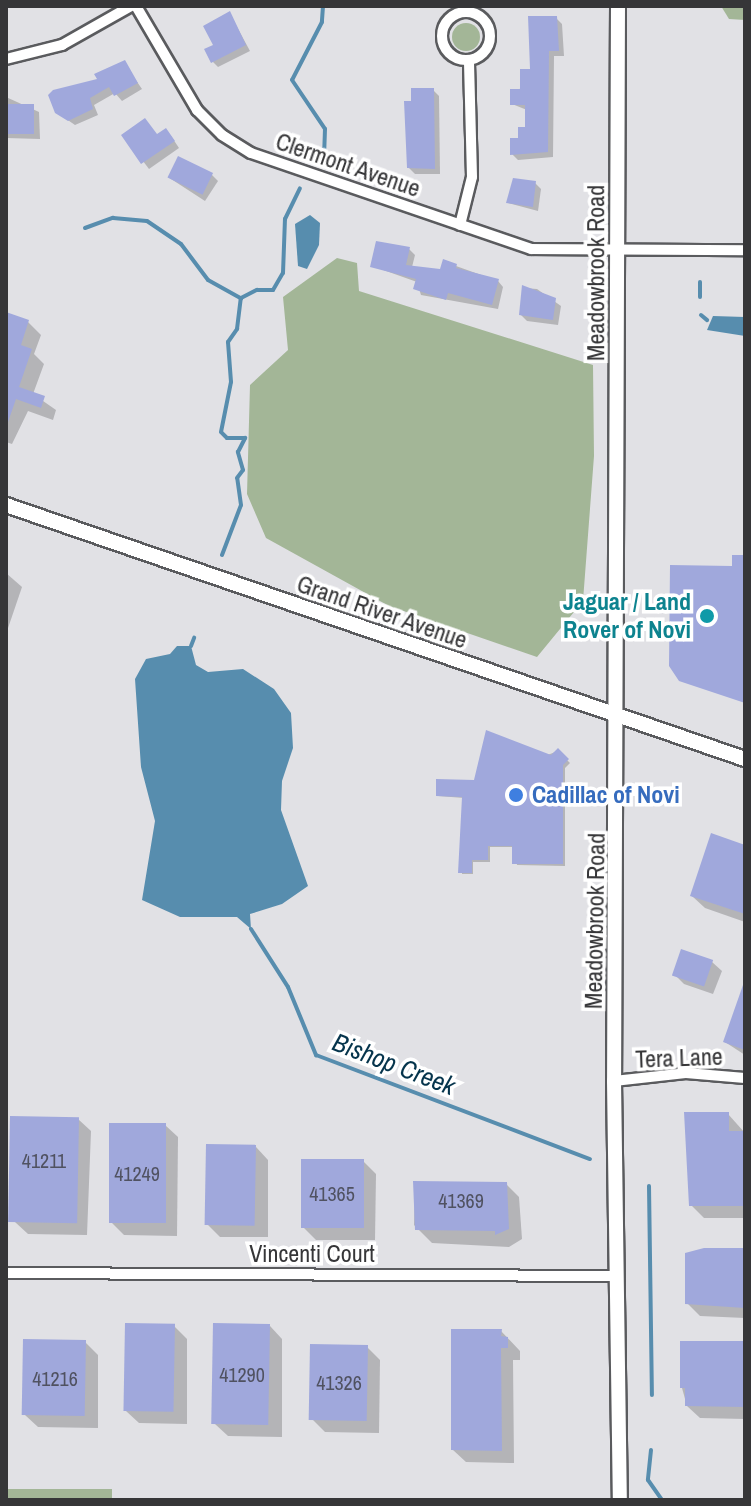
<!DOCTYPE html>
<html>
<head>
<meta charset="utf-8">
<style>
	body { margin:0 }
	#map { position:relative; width:751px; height:1506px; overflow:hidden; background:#e1e1e5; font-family:"Archivo Narrow",sans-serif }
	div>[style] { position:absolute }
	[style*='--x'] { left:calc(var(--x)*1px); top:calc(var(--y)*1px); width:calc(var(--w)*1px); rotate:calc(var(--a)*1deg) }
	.green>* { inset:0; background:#a3b697; transform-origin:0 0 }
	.round { border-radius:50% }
	.water>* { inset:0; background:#578dae }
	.shadow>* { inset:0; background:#0003 }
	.stream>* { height:4px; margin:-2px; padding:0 2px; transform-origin:2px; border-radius:2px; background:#578dae }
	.building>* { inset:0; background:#a0a8dc; transform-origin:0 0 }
	.roads { filter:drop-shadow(2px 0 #5a5b5e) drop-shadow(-2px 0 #5a5b5e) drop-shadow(0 2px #5a5b5e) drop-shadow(0 -2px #5a5b5e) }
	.minor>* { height:10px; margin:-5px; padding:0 5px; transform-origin:5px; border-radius:5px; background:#fff }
	.minor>.ring { margin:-5px; padding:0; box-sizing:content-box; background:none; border:10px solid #fff; border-radius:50% }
	.tertiary>* { height:14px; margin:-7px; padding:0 7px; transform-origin:7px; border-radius:7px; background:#fff }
	.secondary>* { height:14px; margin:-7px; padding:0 7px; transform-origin:7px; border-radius:7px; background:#fff }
	.dots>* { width:22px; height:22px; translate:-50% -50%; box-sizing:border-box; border:4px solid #fff; border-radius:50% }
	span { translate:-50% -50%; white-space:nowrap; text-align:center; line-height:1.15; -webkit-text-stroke:7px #fff; paint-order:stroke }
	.number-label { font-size:20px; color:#505261 }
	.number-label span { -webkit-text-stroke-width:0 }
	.street-label { font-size:24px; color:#363638 }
	.culture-label { font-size:24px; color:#0d838f; font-weight:700 }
	.right { translate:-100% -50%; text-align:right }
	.shop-label { font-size:24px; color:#366cbe; font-weight:700 }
	.left { translate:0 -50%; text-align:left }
	.water-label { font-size:26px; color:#05344c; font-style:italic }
	.frame { position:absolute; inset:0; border:8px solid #363638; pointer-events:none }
</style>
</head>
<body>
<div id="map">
	<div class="green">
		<i style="clip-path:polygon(721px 6px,745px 6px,745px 20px,729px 19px)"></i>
		<i class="round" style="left:452px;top:23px;width:28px;height:28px"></i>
		<i style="clip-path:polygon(337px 258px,357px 263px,359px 291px,593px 365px,594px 456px,583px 601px,537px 657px,389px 606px,266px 538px,247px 494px,250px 385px,288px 350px,283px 297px)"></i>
		<i style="left:6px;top:1489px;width:106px;height:11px"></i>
	</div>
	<div class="water">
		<i style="clip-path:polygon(310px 215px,320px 223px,319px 245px,307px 269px,298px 266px,295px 224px)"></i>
		<i style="clip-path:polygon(713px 316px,745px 317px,745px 336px,707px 330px)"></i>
		<i style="clip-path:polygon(177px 646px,191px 646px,196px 665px,208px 672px,243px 669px,274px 689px,291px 713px,293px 748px,282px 781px,281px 810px,308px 886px,282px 904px,250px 914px,251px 929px,237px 917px,180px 917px,142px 900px,155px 821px,141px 767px,135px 679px,146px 659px,170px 654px)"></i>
	</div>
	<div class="shadow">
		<i style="clip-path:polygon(230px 14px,250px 51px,218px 67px,213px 62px,216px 45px)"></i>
		<i style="clip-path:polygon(556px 18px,562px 24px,564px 56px,554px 56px,553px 157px,518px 160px,512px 154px,527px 129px,527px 110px,512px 104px)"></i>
		<i style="clip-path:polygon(124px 63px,142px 89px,122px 101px,115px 93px,94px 105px,98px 115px,75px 125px,56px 112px)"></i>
		<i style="clip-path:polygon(433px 90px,439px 96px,440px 174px,415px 174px,409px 168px,413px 103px)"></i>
		<i style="clip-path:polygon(6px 97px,39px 112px,40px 139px,6px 138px)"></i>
		<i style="clip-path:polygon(124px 136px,171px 136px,179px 148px,149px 169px)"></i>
		<i style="clip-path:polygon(212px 175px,218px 181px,205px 201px,168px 177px)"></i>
		<i style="clip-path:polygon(535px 183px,541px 189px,538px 211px,508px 203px)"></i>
		<i style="clip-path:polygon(409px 249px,415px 255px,412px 267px,441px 272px,456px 266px,498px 281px,503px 287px,498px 309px,421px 295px,417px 282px,372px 266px)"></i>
		<i style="clip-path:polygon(524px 288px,537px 289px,561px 306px,558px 325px,527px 321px,521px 315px)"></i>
		<i style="clip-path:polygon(6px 314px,28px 322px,41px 335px,34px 354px,44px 364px,33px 394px,56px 410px,53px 420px,28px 411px,12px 444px,6px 442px)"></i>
		<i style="clip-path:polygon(6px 573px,22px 587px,6px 634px)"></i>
		<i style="clip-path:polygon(558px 751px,570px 763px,565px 768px,565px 866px,517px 865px,514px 847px,490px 847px,490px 862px,473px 862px,473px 874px,462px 874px,464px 798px,438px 796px)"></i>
		<i style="clip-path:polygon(745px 847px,745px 922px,705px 908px,692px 896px)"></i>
		<i style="clip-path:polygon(712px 962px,722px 971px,713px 994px,684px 984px,674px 974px)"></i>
		<i style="clip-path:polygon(745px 986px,745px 1055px,725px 1042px)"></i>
		<i style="clip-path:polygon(728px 1114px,745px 1133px,745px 1218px,704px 1218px,691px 1205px)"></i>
		<i style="clip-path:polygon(78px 1119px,91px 1131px,87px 1235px,28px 1234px,15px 1222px)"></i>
		<i style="clip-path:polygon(165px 1125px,178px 1137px,177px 1236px,124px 1235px,111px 1222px)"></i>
		<i style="clip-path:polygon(256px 1147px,268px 1160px,268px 1237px,220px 1237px,207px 1224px)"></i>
		<i style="clip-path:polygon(363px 1161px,376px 1174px,375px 1240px,316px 1240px,303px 1227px)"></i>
		<i style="clip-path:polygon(415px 1183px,506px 1184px,519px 1197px,522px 1239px,509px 1247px,432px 1243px,414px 1225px)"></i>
		<i style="clip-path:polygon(745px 1250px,745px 1318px,700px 1316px,687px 1303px)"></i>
		<i style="clip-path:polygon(174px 1326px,187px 1339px,187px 1424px,139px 1423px,126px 1411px)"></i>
		<i style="clip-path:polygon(270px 1326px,282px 1339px,282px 1437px,228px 1436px,215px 1424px)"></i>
		<i style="clip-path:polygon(501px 1331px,520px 1351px,520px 1360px,513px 1360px,514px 1463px,466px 1462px,453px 1450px)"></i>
		<i style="clip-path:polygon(85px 1342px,98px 1355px,98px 1428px,38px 1427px,25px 1415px)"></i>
		<i style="clip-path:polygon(745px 1343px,745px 1419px,700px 1418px,687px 1406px,682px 1388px)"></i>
		<i style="clip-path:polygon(367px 1347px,380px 1360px,379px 1433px,325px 1432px,312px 1419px)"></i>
	</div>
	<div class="stream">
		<i style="--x:323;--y:6;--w:16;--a:94"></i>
		<i style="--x:322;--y:22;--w:65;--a:117.3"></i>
		<i style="--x:292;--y:80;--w:59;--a:56"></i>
		<i style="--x:325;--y:129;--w:29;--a:92"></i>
		<i style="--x:85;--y:228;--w:30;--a:-20"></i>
		<i style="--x:113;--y:218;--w:34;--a:5"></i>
		<i style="--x:147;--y:221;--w:41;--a:34.1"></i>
		<i style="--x:181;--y:244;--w:45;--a:53.1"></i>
		<i style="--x:208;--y:280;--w:38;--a:29"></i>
		<i style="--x:700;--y:297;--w:15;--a:-90"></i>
		<i style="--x:701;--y:315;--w:8;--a:40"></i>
		<i style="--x:222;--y:555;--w:53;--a:-69.2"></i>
		<i style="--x:241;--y:505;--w:27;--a:-98"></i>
		<i style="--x:237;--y:478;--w:10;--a:-53"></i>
		<i style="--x:243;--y:470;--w:19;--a:-106"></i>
		<i style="--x:238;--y:452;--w:16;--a:-63"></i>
		<i style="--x:245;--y:438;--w:18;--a:180"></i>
		<i style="--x:227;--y:438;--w:8;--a:-135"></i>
		<i style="--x:221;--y:432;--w:51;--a:-78.7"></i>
		<i style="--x:231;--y:382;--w:40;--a:-94.3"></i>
		<i style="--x:228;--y:342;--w:16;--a:-55"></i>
		<i style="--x:237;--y:329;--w:31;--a:-83"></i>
		<i style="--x:241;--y:298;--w:18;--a:-27"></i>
		<i style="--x:257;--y:290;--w:16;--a:0"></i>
		<i style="--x:273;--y:290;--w:20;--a:-60"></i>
		<i style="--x:283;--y:273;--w:54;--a:-87.9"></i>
		<i style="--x:285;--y:219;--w:34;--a:-64"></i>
		<i style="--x:191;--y:646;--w:9;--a:-69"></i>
		<i style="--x:251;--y:929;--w:69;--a:57.5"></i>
		<i style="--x:288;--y:987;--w:74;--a:67.6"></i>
		<i style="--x:316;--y:1055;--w:293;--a:20.8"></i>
		<i style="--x:649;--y:1186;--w:209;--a:89.2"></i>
		<i style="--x:651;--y:1450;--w:30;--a:96"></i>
		<i style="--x:648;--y:1480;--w:24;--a:55"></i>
	</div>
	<div class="building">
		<i style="clip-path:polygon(230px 11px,246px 45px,211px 63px,204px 49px,213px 45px,203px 26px)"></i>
		<i style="clip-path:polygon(528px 16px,557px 16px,559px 51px,549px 51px,548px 152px,510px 155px,510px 138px,518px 138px,518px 127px,525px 127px,525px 105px,510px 105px,510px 89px,520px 89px,520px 69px,530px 69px)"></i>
		<i style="clip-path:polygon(125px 60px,138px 83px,114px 96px,109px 87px,90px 98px,93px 109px,68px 121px,55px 113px,48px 95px,53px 90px,97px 79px,94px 74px)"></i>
		<i style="clip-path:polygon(411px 88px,434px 88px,435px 169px,407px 168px,404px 101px,411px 101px)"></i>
		<i style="left:34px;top:104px;width:30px;height:28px;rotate:90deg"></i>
		<i style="clip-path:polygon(145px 118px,157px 134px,166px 128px,175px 141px,141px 164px,121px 135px)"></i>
		<i style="left:178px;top:156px;width:39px;height:24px;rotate:26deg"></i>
		<i style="clip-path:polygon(513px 178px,536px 181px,533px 207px,506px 203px)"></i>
		<i style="clip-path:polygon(376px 241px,410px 247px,406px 265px,440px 269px,443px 259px,457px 264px,456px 268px,499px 279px,492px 305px,448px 293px,446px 300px,413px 289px,416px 279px,370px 267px)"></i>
		<i style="clip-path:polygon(522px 285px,556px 298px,553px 320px,519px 315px)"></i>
		<i style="clip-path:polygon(6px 312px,29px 320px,21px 345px,32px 349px,19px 387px,45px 396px,41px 408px,16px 399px,8px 422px)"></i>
		<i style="clip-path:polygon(732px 555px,745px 555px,745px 703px,679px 681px,669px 666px,670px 565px,732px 566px)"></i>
		<i style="clip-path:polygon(486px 730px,551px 755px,558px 748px,569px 759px,563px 765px,563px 864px,512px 864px,512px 846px,488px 846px,488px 860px,472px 860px,472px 873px,458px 873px,462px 797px,436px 796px,436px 779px,474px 780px)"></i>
		<i style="clip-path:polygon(711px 833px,745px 845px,745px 914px,690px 896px)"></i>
		<i style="left:681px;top:949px;width:34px;height:28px;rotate:19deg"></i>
		<i style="clip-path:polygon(743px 985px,745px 985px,745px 1050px,723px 1042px)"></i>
		<i style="clip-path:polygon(684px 1112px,729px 1112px,729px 1131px,745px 1131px,745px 1206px,689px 1206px)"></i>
		<i style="left:10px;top:1116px;width:69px;height:106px;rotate:1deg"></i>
		<i style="left:109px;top:1123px;width:57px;height:100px"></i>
		<i style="left:206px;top:1144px;width:50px;height:81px;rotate:1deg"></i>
		<i style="left:301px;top:1159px;width:63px;height:69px"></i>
		<i style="clip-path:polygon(413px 1181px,507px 1182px,509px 1229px,495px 1235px,495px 1231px,415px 1230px)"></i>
		<i style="clip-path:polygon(704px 1248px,745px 1248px,745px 1308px,685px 1304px,685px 1253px)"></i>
		<i style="left:125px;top:1323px;width:50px;height:88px;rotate:1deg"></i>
		<i style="left:213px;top:1323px;width:57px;height:101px;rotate:1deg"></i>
		<i style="clip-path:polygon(451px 1329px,502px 1329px,501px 1336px,508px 1337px,508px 1348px,501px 1348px,502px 1451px,451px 1450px)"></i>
		<i style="left:23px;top:1339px;width:63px;height:76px;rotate:1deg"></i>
		<i style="clip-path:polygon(680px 1341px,745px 1341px,745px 1407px,685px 1406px,685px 1388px,680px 1388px)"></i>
		<i style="left:310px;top:1344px;width:58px;height:76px;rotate:1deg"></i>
	</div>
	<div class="roads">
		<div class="minor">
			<i style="--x:136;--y:6;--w:121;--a:59.6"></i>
			<i style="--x:197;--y:110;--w:35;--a:45"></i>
			<i style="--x:222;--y:135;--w:34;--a:32"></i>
			<i style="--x:251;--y:153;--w:296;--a:18.9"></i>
			<i style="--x:531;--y:249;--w:214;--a:0.3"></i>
			<i class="ring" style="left:442px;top:12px;width:38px;height:38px"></i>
			<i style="--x:6;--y:59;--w:58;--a:-14"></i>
			<i style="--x:62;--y:45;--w:79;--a:-29.5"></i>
			<i style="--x:460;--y:225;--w:49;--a:-76"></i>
			<i style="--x:472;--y:177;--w:116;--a:-91.5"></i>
			<i style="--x:614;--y:1081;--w:72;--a:-6.3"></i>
			<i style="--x:686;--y:1073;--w:59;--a:4.8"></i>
			<i style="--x:6;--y:1273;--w:611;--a:0.28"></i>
		</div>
		<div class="tertiary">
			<i style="--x:618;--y:6;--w:1075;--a:90.21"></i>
			<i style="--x:614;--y:1081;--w:419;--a:89.2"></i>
		</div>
		<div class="secondary">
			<i style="--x:6;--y:505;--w:781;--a:18.97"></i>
		</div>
	</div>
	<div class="dots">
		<i style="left:707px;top:616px;background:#0f9aa8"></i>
		<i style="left:516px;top:795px;background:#3f7fe0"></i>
	</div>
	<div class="number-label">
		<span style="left:44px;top:1160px">41211</span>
		<span style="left:137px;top:1173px">41249</span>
		<span style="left:332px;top:1193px">41365</span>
		<span style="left:461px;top:1200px">41369</span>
		<span style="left:242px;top:1374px">41290</span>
		<span style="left:55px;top:1378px">41216</span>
		<span style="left:339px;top:1382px">41326</span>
	</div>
	<div class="street-label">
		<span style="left:348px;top:165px;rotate:19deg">Clermont Avenue</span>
		<span style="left:596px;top:273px;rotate:-90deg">Meadowbrook Road</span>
		<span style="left:382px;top:612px;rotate:19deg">Grand River Avenue</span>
		<span style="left:595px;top:921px;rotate:-89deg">Meadowbrook Road</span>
		<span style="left:679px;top:1058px;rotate:-2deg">Tera Lane</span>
		<span style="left:312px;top:1254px">Vincenti Court</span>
	</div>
	<div class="culture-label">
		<span class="right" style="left:691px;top:616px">Jaguar / Land<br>Rover of Novi</span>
	</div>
	<div class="shop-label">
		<span class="left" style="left:532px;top:795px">Cadillac of Novi</span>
	</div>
	<div class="water-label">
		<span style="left:394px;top:1064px;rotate:21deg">Bishop Creek</span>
	</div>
	<div class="frame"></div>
</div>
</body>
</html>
